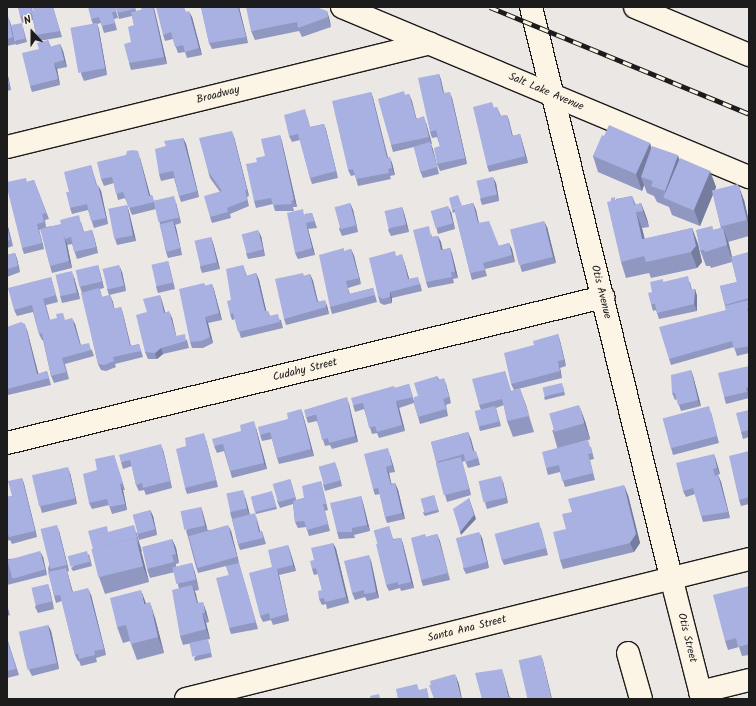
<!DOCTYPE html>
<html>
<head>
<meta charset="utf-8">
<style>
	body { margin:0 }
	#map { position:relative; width:756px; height:706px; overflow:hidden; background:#ebe7e4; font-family:Kalam,sans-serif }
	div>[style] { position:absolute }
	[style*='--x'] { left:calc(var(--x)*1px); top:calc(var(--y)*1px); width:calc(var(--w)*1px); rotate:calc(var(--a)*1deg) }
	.roads { filter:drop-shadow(1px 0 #1c1c1c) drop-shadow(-1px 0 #1c1c1c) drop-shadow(0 1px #1c1c1c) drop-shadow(0 -1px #1c1c1c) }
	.minor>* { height:22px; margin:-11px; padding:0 11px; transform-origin:11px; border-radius:11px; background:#fcf5e5 }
	.major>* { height:22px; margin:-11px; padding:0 11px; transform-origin:11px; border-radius:11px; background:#fcf5e5 }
	.rail>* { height:4.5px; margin-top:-2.25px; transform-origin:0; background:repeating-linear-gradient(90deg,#fcf5e5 0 9px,#1c1c1c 0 18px); box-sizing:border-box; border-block:1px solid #1c1c1c }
	.wall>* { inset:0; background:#9098c2; transform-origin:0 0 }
	.shaded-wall>* { inset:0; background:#767c9e }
	.building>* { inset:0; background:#a8b1e1; transform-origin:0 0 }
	span { translate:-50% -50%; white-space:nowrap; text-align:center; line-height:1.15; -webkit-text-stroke:3px #fcf5e5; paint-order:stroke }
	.street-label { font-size:11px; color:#1c1c1c }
	.frame { position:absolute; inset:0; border:8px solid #1c1c1c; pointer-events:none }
	.north { position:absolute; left:12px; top:12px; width:40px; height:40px; -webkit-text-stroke:3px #fcf5e5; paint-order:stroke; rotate:339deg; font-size:11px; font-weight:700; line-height:16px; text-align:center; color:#1c1c1c }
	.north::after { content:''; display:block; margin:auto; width:14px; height:18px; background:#1c1c1c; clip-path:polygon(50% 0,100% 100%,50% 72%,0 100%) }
</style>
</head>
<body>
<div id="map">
	<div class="roads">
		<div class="minor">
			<i style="--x:342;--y:7;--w:441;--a:22.7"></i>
			<i style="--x:531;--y:7;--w:587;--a:76.2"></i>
			<i style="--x:635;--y:7;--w:124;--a:22.8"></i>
			<i style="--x:7;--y:147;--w:435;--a:-13.8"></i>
			<i style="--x:7;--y:443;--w:614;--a:-13.76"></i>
			<i style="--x:628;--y:653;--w:48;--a:74.2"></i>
			<i style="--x:700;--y:692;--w:50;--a:-13.8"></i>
			<i style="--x:186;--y:699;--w:580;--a:-13.96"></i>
		</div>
		<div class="major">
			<i style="--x:671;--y:577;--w:126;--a:75.7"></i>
		</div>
	</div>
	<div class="rail">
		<i style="--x:490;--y:7;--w:280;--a:22.4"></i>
	</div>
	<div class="wall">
		<i style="clip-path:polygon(18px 7px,32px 7px,33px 12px,34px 11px,33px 7px,53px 7px,62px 37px,39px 41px,36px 35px,33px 20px,22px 23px)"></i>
		<i style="clip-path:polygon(115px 7px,118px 18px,114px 19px,117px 30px,104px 33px,101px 23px,97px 24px,99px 30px,107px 75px,84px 81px,81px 74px,93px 24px,91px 19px)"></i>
		<i style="clip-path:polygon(116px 7px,135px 7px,136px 11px,142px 10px,141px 7px,154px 7px,167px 64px,131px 70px,129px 63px,131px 42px,134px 25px,132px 16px,119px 19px)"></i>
		<i style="clip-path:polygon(201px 7px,239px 7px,248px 43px,212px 49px,209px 43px)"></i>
		<i style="clip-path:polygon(327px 11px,331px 27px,302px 37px,299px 31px,255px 40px,251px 31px)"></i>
		<i style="clip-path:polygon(186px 12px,192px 17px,202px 55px,187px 58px,185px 52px,178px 53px,173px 39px,165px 41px,163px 35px)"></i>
		<i style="clip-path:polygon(7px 16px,10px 22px,16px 44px,7px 46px)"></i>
		<i style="clip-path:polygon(23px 27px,27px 42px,16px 45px,15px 42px)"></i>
		<i style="clip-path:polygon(48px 40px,51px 47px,60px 44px,63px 51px,67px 67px,57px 69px,60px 85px,32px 92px,30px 86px,39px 49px)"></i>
		<i style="clip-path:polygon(7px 72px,11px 90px,7px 91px)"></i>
		<i style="clip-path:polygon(439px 74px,441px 80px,444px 93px,452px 98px,467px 164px,440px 171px,437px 164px,440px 146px,437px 137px,432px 138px,430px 132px)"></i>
		<i style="clip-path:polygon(371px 92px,373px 98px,388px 157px,392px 163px,395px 175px,390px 176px,391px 179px,358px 186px,355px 175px,351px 176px,348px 170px)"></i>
		<i style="clip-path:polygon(409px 94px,416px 118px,426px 123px,432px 144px,431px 144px,439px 174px,423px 178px,420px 171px,414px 147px,393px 152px,391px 145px,406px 95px)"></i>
		<i style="clip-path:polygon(497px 107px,501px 116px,507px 115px,509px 121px,513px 136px,520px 134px,522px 141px,528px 163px,489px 172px,487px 166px,494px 108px)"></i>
		<i style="clip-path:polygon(307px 116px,310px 127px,324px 124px,326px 130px,338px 178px,312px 184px,310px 178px,300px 140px,292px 142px,289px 136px)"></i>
		<i style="clip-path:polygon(280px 135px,282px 142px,297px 207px,293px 207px,294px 211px,275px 211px,273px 204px,256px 208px,254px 201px,257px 162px,265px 156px)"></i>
		<i style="clip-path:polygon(604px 136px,650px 143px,651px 148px,679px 160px,710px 171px,716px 187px,715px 190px,744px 200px,749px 222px,749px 236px,728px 242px,732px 257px,749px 252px,749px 353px,737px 356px,734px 347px,671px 365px,669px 359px,726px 310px,720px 286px,737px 282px,732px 262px,711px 268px,710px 266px,706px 266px,700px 250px,712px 226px,713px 230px,721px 228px,713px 194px,700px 226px,672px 215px,669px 207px,657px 202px,654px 196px,647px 193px,644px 185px,642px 191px,598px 172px,593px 156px)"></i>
		<i style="clip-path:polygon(234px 137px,249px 196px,247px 197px,249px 206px,230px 214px,231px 218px,212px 223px,210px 217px,220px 192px,210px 178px,208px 171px)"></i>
		<i style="clip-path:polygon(183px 138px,186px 144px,199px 197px,181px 202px,179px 196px,174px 178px,161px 181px,159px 174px,166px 146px)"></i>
		<i style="clip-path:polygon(140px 158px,150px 196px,152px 195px,154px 201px,176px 203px,181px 223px,175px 225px,182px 255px,168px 258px,166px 252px,160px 224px,156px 209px,132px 215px,125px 198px,118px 200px,114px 183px,104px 186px,101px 179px)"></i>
		<i style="clip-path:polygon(91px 165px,97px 185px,101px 191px,108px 224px,94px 228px,88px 210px,72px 214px,70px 208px,69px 192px)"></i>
		<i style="clip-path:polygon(34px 180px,49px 219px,45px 220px,46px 227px,81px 222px,84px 232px,92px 230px,94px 237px,98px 253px,77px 259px,72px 244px,67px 245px,67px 244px,72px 268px,52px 273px,50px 266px,41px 230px,39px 230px,44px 249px,24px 254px,22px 248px,27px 182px)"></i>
		<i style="clip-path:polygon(496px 183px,499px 201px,482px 205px,480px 199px)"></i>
		<i style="clip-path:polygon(632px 196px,636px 205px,641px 203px,647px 219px,649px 227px,642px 228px,645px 239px,692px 228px,698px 244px,702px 262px,697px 268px,651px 278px,649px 273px,626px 278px,621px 262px,616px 199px)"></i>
		<i style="clip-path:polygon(350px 203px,353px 210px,358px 232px,342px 236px,339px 229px)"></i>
		<i style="clip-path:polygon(473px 203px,476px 210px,479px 223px,499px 246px,509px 243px,515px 262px,485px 269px,487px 276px,472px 280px,470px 273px,455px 212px,453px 213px,452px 210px,462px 206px)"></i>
		<i style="clip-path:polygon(127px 205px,129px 212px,136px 241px,117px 245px,115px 239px)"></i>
		<i style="clip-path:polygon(402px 207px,404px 213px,409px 232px,391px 236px,388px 230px)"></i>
		<i style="clip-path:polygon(451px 212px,455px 229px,438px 234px,436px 227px)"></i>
		<i style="clip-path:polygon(312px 213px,317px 228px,308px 229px,315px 255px,298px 259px,295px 253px,305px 214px)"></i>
		<i style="clip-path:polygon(7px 223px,13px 246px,7px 248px)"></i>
		<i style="clip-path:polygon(547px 227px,556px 263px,522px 272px,520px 266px)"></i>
		<i style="clip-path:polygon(431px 233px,432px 237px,438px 236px,442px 250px,450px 248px,452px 254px,458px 278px,453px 279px,454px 283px,428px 288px,426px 282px)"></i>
		<i style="clip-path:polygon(261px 236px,265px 256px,248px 259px,246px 253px)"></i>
		<i style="clip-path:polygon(211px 237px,213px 243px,220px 269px,202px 273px,200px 267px)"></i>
		<i style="clip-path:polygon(351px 249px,354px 256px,361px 284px,348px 288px,350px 294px,373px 288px,377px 302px,332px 314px,330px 307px,345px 251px)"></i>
		<i style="clip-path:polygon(15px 253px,17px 259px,20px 272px,7px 277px,7px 255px)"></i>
		<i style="clip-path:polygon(397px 256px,404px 261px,409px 279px,420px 283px,422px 291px,392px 298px,392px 303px,384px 305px,380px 303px,378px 296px)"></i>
		<i style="clip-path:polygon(168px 261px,170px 268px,175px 289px,158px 293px,156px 287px)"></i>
		<i style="clip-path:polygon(98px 265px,104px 288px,100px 289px,102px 297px,110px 295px,114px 309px,121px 307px,123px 314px,131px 346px,139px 344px,143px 357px,115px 364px,116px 367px,106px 371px,101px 370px,98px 364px,82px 293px,80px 287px)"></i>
		<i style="clip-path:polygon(243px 265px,247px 276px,256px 273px,259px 280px,266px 311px,268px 311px,270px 316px,281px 320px,283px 328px,241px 338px,235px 319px,232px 320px,230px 314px)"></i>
		<i style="clip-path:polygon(122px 272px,126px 291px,109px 295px,107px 289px)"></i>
		<i style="clip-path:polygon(310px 274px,313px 281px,318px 301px,327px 306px,329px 314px,286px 325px,284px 319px,304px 276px)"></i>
		<i style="clip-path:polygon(51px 277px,58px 302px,46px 305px,50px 320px,66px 320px,75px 324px,81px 345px,92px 350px,94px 356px,65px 364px,69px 379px,54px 383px,51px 376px,43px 340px,42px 340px,39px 334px,33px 312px,17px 316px,14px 310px)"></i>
		<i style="clip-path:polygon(74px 277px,80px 299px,62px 303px,60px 296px)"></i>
		<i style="clip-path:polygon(664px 282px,690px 282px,692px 290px,695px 289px,697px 296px,697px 311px,659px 319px,656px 310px,653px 311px,651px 304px,652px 292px)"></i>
		<i style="clip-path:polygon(204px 283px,205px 286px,212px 284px,214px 290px,222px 320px,208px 323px,213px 343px,203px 348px,192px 348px,190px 342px)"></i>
		<i style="clip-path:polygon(160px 295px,165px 313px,172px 318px,176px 336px,187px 340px,189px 348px,163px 354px,157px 359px,148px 359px,145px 352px,147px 312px)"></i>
		<i style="clip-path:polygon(7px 327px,27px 330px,38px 374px,47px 371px,51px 385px,8px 395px,7px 391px)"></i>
		<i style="clip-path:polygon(558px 334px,560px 341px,566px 366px,560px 368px,562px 378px,514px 390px,511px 384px,534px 345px)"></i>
		<i style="clip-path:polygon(749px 366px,749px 398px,726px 404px,724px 397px)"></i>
		<i style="clip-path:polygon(691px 370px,693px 376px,701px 406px,681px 411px,677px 399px,675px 400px,672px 393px)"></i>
		<i style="clip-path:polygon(505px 371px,511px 391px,520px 389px,534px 432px,513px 437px,507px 421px,504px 405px,496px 408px,501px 426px,480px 431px,479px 428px,481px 410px,479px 405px)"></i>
		<i style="clip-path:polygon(437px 376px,439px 379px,446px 384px,451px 403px,446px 405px,448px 416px,420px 424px,414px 403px,399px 408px,405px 431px,379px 438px,377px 433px,372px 434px,364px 409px,355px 412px,353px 405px,395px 388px,409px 384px,414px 401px,418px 396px)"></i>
		<i style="clip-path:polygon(563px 386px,565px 395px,545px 400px,544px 397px)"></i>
		<i style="clip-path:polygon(349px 404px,358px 442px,332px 449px,330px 445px,325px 446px,317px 421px,308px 423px,306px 417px)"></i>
		<i style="clip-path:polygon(301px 409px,303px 415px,314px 456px,279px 464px,277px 458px,272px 439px,262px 441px,260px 435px,288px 419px)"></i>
		<i style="clip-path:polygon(749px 410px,749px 437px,743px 439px,741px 432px)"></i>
		<i style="clip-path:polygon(711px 412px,719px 443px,673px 455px,671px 448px)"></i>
		<i style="left:585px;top:421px;width:19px;height:34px;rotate:74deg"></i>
		<i style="clip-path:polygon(256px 428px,267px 469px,232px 478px,230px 471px,224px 451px,217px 453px,214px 446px)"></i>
		<i style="clip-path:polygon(468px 432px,474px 451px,478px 457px,480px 465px,468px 468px,465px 461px,462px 462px,471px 495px,447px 502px,445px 495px,431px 442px)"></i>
		<i style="clip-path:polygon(206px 440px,218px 487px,187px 494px,185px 488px,186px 446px)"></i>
		<i style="clip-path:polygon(591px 447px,594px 459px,590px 460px,595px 480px,565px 487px,560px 472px,548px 475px,546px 468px)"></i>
		<i style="clip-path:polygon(163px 450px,172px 488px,146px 495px,144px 490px,139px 491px,136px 485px,132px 466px,123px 469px,121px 462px)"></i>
		<i style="clip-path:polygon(749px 451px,749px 504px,741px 506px,739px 500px)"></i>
		<i style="clip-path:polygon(714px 454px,720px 474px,715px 476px,718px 475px,721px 482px,730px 518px,703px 522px,695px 494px,686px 497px,683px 491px)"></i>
		<i style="clip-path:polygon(114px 455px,125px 490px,123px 490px,127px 510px,112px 514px,109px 505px,92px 509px,89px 503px,97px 470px)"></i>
		<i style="clip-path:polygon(390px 455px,395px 472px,389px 473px,391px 484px,395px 483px,398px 490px,405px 519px,387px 523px,385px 517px,380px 494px,375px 495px,373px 489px)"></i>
		<i style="clip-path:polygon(337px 468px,342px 486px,325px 491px,323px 484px)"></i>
		<i style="clip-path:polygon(70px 473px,77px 504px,42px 513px,40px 506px)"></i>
		<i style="clip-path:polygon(22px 478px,24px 484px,37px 537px,12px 544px,10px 540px,7px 541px,7px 497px,12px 496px)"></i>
		<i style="clip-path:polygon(290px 479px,296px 500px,304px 498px,321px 481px,328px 510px,325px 511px,330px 531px,309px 536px,306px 527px,298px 528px,295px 522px,293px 504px,280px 508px,277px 501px)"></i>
		<i style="clip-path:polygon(503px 482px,508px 503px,487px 509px,485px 503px)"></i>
		<i style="clip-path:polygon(273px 495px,277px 509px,256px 514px,255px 511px)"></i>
		<i style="clip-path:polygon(434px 495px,439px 512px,425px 516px,423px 513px)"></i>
		<i style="clip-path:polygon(628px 495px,640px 543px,634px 552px,563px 569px,560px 560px,566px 529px,572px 512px)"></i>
		<i style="clip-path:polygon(361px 496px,363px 503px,370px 531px,354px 535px,355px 538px,339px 539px,337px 532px)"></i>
		<i style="clip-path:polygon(245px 497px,250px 515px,257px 520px,260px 532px,262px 531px,266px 544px,240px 550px,238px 544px,232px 519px,230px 513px)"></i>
		<i style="clip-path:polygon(201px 507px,207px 530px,231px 531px,239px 563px,258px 629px,231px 634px,229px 628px,229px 575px,226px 566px,198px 573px,196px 567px,188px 537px,186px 531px)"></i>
		<i style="clip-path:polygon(150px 510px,153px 516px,157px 535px,139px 540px,137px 533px)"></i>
		<i style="clip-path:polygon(389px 526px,393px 539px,401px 538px,403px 544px,414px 588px,401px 591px,400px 588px,389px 591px,386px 585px)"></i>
		<i style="clip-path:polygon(541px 528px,548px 555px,504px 565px,501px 558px)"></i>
		<i style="clip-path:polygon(59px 531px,69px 571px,67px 572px,73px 592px,91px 595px,106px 655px,96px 658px,97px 662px,81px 666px,79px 661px,78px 661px,75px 655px,62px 601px,56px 603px,54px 596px,48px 569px)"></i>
		<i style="clip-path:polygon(109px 532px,136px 532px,142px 552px,141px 552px,149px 582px,105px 594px,99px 577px,93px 549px)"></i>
		<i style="clip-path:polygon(437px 534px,450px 580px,423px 586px,421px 580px,426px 537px)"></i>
		<i style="clip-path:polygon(482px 538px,489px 568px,466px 574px,463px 568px)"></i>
		<i style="clip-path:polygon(172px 539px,176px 548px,179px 563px,176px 564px,176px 567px,192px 563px,195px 573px,199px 590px,194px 591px,198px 603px,206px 611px,209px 622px,206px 623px,210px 639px,183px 645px,180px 636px,179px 589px,175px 572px,150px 578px,147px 569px)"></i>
		<i style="clip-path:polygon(333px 543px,336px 549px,349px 603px,327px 609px,326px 604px,322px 605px,319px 599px,322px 590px,318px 574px,314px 575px,312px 569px,314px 560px)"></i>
		<i style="clip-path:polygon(288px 545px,296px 571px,279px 575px,289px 621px,273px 625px,271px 620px,263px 622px,260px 616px,272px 567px)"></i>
		<i style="clip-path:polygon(89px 554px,92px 566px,73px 571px,71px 568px)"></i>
		<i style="clip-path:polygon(43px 557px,47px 575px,7px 585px,7px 559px)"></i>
		<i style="clip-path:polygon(371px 561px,379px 598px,367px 601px,365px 597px,355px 600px,352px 593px)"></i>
		<i style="clip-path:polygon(48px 584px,50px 591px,54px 609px,38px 613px,35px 607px)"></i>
		<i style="clip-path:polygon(749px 586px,749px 655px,742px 656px,739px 647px,728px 650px,725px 641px)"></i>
		<i style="clip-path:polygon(146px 603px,155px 618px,164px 653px,137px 660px,130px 641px,123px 643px,117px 627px)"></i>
		<i style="clip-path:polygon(7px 605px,10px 615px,7px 616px)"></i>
		<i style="clip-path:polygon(48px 625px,51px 631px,59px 669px,32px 676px,29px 670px)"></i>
		<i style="clip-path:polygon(7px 638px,19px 675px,7px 678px)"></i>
		<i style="clip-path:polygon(209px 643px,212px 657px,195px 661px,194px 658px)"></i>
	</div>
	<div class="shaded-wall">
		<i style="clip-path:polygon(153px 7px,154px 7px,154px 9px,167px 64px,164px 57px)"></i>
		<i style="clip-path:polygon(238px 7px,239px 7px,248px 43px,246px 37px)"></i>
		<i style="clip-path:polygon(189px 11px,192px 17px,202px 55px,199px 48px)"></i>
		<i style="clip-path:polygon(327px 11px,330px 21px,331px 27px,328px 17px)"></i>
		<i style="clip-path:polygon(8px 16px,10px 22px,16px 44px,13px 37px)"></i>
		<i style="clip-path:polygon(97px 23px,99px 30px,107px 75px,105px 68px)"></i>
		<i style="clip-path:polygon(60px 44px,63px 51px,67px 67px,64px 60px)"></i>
		<i style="clip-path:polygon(54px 63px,57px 69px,60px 85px,58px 79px)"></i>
		<i style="clip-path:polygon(7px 72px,11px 90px,7px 76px)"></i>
		<i style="clip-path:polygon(439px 74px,441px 80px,445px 99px,443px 93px)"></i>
		<i style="clip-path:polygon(371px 92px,373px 98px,389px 164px,387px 158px)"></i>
		<i style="clip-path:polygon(450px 92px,452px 98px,467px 164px,465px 158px)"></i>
		<i style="clip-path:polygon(409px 94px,412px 101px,418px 125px,416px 119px)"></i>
		<i style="clip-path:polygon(507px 115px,509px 121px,514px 143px,512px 136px)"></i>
		<i style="clip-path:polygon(424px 116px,432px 144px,429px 137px)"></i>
		<i style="clip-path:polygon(324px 124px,326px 130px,338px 178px,336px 171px)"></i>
		<i style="clip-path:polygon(232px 131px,234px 137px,249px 196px,247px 190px)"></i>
		<i style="clip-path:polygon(520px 134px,522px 141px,528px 163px,525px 156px)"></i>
		<i style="clip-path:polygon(280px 135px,282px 142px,297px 207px,294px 200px)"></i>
		<i style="clip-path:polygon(183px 138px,186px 144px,199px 197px,197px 191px)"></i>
		<i style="clip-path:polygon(430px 142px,433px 149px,439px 174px,437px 167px)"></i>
		<i style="clip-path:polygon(650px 143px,655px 159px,641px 177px,644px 185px,642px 191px,636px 174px)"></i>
		<i style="clip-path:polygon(138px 151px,140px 158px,152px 202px,149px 196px)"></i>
		<i style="clip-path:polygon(678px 155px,683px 171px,668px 199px,665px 191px)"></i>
		<i style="clip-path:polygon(390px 157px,392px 163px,395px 175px,392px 168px)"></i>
		<i style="clip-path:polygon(710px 171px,716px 187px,700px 226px,694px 210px)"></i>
		<i style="clip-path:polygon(493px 177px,496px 183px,499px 201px,497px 195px)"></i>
		<i style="clip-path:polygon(738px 184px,744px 200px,749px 222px,749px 226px,747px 220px)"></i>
		<i style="clip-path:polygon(98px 185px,101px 191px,108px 224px,106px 218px)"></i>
		<i style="clip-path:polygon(174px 196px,176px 203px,181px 223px,179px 217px)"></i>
		<i style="clip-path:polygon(350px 203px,353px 210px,358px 232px,356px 225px)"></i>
		<i style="clip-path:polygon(473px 203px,476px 210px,480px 230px,478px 223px)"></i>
		<i style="clip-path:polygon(641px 203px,647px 219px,649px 227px,643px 211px)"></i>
		<i style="clip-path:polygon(127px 205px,129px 212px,136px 241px,133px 235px)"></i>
		<i style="clip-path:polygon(448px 206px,451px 212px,455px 229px,453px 223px)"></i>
		<i style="clip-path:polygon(402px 207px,404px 213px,409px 232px,406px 225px)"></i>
		<i style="clip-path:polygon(636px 212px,642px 228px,648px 256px,642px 239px)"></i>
		<i style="clip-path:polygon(173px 221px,176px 227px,182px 255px,180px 248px)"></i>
		<i style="clip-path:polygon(544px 221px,547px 227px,556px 263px,553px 257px)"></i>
		<i style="clip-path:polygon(7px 223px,13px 246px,7px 226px)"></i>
		<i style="clip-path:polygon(306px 223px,308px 229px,315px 255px,312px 248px)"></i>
		<i style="clip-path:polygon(37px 224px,39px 230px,44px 249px,42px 243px)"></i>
		<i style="clip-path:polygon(692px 228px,698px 244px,702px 262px,697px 268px,691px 252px)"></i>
		<i style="clip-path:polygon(723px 228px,729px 244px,733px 262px,727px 245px)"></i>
		<i style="clip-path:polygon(92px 230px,94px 237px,98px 253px,96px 247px)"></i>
		<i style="clip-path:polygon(258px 230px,261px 236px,265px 256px,263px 249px)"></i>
		<i style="clip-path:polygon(438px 236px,441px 242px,444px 256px,441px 250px)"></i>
		<i style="clip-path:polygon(211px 237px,213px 243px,220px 269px,217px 262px)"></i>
		<i style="clip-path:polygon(65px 239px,67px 244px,72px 268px,69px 261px)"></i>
		<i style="clip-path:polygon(509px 243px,512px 249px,515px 262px,512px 255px)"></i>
		<i style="clip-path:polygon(450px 248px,452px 254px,458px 278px,455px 272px)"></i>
		<i style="clip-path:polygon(351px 249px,354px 256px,361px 284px,359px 278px)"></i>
		<i style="clip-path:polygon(15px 253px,17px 259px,20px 272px,18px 266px)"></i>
		<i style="clip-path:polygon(402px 254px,404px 261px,411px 285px,408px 279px)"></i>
		<i style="clip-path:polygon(98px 265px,100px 272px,104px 288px,102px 282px)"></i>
		<i style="clip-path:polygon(119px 265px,122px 272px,126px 291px,124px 285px)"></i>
		<i style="clip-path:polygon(72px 271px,74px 277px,80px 299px,77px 292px)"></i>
		<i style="clip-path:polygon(256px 273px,259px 280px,268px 318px,265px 311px)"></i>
		<i style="clip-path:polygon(310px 274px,313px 281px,319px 308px,317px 302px)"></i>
		<i style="clip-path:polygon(212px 284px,214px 290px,222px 320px,219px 313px)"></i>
		<i style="clip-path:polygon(695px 289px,697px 296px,697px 311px,694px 304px)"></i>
		<i style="clip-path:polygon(390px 292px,392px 298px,392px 303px,390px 297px)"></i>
		<i style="clip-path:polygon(110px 295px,113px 302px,116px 316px)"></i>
		<i style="clip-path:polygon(160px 295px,162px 301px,167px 319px,164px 313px)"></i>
		<i style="clip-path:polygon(325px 300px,327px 306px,329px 314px,326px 307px)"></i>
		<i style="clip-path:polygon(121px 307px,123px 314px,132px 352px,130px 346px)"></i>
		<i style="clip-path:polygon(169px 311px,172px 318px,178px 343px,176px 336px)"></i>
		<i style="clip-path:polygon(205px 317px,208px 323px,213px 343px,210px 337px)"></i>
		<i style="clip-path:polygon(72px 318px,75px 324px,82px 352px,80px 345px)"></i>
		<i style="clip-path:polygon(25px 324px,27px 330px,40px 380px,37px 374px)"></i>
		<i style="clip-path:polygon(558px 334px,560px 341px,566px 366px,564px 360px)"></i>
		<i style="clip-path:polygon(161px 348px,163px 354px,157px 359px,155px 353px)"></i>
		<i style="clip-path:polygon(558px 361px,560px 368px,562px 378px,560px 371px)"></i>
		<i style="clip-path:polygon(691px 370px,693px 376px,701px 406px,698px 400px)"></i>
		<i style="clip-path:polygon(444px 378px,446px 384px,451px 403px,449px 397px)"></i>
		<i style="clip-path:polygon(520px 389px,526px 405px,534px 432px,529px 416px)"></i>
		<i style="clip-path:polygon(347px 397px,349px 404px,358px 442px,355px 436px)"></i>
		<i style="clip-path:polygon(396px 401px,399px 408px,405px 431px,402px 425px)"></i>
		<i style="clip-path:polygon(579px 405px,585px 421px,590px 439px,584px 423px)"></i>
		<i style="clip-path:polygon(301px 409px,303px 415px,314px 456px,311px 449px)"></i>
		<i style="clip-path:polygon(254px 421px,256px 428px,267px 469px,264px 463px)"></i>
		<i style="clip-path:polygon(468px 432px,471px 439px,476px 458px,473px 451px)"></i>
		<i style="clip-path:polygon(204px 433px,206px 440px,218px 487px,216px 480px)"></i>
		<i style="clip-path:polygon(161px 444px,163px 450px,172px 488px,170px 481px)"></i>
		<i style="clip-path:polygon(388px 448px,390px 455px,395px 472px,392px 465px)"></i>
		<i style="clip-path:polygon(714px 454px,716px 460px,720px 474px,717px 468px)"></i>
		<i style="clip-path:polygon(461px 457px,463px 464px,471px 495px,469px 489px)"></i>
		<i style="clip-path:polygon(335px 462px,337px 468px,342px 486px,340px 480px)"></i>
		<i style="clip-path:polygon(68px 467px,70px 473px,77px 504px,75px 498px)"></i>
		<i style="clip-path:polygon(386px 467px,389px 473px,393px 491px,391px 485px)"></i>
		<i style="clip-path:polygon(718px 475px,721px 482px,730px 518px,728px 512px)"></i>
		<i style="clip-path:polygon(501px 476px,503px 482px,508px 503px,506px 497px)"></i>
		<i style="clip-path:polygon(22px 478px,24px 484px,37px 537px,35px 531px)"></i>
		<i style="clip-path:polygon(290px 479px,292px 485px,297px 503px,295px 497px)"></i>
		<i style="clip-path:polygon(395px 483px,398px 490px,405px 519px,402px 513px)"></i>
		<i style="clip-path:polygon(120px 484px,123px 490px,127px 510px,125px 504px)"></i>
		<i style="clip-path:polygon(624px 485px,628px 495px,640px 543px,634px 552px,630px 543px)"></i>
		<i style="clip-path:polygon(243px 490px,245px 497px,250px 515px,247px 509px)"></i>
		<i style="clip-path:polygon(361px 496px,363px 503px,370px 531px,367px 525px)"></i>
		<i style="clip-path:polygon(469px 498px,476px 519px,461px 535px,460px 532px)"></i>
		<i style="clip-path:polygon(201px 507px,203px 513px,208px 532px,205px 526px)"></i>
		<i style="clip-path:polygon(150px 510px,153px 516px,157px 535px,155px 529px)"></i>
		<i style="clip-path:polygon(255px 513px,257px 520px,262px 538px,259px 532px)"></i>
		<i style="clip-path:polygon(57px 525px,59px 531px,69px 571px,67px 565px)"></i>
		<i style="clip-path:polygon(134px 525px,136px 532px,142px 552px,139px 546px)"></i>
		<i style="clip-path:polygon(228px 525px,231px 531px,239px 563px,237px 557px)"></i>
		<i style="clip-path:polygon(479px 532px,482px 538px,489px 568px,487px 562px)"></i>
		<i style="clip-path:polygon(437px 534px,440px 541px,450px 580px,448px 573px)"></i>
		<i style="clip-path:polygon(136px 538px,142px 554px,149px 582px,143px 566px)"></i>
		<i style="clip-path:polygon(401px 538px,403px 544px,414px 588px,411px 582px)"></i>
		<i style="clip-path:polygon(172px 539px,176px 548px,179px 563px,176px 554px)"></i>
		<i style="clip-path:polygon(333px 543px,336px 549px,349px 603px,346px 597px)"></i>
		<i style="clip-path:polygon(288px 545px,290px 551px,296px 571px,293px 565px)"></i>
		<i style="clip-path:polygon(40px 551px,43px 557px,47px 575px,45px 569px)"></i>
		<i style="clip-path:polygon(369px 555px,371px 561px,379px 598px,376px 592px)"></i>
		<i style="clip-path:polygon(192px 563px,195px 573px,199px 590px,196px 580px)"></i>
		<i style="clip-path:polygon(66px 568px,68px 574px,74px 598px,72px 592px)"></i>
		<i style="clip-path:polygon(277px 569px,279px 575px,289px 621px,287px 614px)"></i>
		<i style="clip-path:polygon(48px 584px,50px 591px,54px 609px,52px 602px)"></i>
		<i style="clip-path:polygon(192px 585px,196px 594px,200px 613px,197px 603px)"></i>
		<i style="clip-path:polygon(88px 588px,91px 595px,106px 655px,104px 649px)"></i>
		<i style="clip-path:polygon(141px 590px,147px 606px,144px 604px)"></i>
		<i style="clip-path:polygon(150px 602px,155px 618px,164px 653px,158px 637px)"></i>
		<i style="clip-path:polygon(203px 602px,206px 611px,209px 622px,205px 613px)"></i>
		<i style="clip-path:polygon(202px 613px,206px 623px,210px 639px,206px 629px)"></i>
		<i style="clip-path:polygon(48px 625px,51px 631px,59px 669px,57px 663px)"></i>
		<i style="clip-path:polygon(541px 655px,543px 661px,552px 699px,551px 699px)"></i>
		<i style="clip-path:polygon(502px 669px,504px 676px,510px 699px,508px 697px)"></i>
		<i style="clip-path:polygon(455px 674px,459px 684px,462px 699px,461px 699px)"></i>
	</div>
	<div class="building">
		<i style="clip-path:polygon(18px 7px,31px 7px,32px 12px,34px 11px,33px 7px,53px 7px,60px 31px,36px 35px,32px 13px,20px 16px)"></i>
		<i style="clip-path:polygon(88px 7px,115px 7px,116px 12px,112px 12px,115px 23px,102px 26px,99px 17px,91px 19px)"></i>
		<i style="clip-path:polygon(116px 7px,134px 7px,135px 9px,117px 13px)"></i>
		<i style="clip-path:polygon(141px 7px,153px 7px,164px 57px,129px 63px,124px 44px,131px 42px,128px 27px,134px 25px,131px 12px,142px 10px)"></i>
		<i style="clip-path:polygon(156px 7px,184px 7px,186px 12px,189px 11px,199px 48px,185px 52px,183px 45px,175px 47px,171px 32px,163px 35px)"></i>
		<i style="clip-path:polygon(201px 7px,238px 7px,246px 37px,209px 43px)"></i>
		<i style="clip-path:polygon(246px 7px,316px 7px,327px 11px,328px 17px,298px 28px,297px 22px,251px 31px)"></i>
		<i style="clip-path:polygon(7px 16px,8px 16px,13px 37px,7px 39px)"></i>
		<i style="left:22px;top:23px;width:16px;height:11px;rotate:79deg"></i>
		<i style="left:97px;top:23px;width:46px;height:27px;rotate:80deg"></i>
		<i style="clip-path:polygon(48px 40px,50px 47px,60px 44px,64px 60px,54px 63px,58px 79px,30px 86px,22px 53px,39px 49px,37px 43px)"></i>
		<i style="clip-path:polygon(439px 74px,443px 93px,450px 92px,465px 158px,437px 164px,434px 148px,440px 146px,436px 130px,430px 132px,418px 78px)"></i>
		<i style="clip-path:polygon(7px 76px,9px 84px,7px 84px)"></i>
		<i style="clip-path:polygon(404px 91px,405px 95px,409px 94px,416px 119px,424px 116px,429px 137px,391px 145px,378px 99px)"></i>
		<i style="clip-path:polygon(371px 92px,387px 158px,390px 157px,392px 168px,388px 169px,389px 173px,356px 179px,353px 169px,348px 170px,332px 101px)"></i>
		<i style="clip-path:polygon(492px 102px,494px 108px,497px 107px,500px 116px,507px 115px,512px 136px,520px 134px,525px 156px,487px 166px,473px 107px)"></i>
		<i style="clip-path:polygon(305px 109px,310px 127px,324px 124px,336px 171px,310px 178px,298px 134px,289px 136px,284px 115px)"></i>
		<i style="clip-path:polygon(609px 125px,650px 143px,636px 174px,593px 156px,602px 135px,604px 136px)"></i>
		<i style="clip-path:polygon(232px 131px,247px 190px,245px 190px,247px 200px,227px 208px,228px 212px,210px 217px,204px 196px,222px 191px,208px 171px,199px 138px)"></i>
		<i style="clip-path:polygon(280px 135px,294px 200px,291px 201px,292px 204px,273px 205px,271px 198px,254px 201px,246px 164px,257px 162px,256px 158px,265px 156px,261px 139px)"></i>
		<i style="clip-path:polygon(183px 138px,197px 191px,179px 196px,173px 171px,159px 174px,155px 149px,166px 146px,164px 141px)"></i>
		<i style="left:430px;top:142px;width:26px;height:17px;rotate:74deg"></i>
		<i style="clip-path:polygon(652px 146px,678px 155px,665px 191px,651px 186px,653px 181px,641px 177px)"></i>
		<i style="clip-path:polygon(133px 150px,138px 151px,149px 196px,152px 195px,154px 202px,129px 208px,123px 192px,116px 194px,112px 177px,101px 179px,97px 162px,126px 155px,127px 151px)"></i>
		<i style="left:680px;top:158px;width:33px;height:43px;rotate:23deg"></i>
		<i style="clip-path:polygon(91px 165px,96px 185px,98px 185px,106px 218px,91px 221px,87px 204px,70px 208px,66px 192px,69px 192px,64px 172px)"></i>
		<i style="left:493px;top:177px;width:18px;height:17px;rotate:77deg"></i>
		<i style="clip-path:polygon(26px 178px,27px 182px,34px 180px,46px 213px,42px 214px,44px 222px,37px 224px,42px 243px,22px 248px,7px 188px,7px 182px)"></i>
		<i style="left:738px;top:184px;width:37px;height:27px;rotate:76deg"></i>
		<i style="clip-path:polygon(458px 195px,462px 206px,454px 208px,454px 209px,452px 210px,449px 198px)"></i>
		<i style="left:174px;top:196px;width:22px;height:21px;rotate:77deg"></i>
		<i style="clip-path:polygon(632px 196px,634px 205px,641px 203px,643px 211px,636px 212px,642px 239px,692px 228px,696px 246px,691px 252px,646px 262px,644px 256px,621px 262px,607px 202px,611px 201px,611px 198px,615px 197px,615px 200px)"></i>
		<i style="left:350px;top:203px;width:23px;height:16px;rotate:75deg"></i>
		<i style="clip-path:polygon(473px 203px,478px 223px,489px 221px,499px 246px,509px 243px,512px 255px,483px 263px,485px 270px,470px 273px,454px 208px)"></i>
		<i style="left:127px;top:205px;width:31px;height:19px;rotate:79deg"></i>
		<i style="left:448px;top:206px;width:18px;height:18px;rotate:74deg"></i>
		<i style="left:402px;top:207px;width:18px;height:18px;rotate:77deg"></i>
		<i style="clip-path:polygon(303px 209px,304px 215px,312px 213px,314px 221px,306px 223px,312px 248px,295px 253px,287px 213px)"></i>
		<i style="clip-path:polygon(79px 215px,83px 232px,92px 230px,96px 247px,74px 252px,71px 237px,65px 239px,63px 232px,69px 261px,50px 266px,40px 229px,61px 224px,60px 220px)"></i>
		<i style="left:173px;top:221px;width:28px;height:14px;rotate:75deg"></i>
		<i style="left:544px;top:221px;width:37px;height:35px;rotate:76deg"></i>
		<i style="clip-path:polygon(7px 226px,10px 240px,7px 241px)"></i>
		<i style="clip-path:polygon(429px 226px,431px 237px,438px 236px,441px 250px,450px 248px,455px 272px,451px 272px,452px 277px,426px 282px,413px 230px)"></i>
		<i style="clip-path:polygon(712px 226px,713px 230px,723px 228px,727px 245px,705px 252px,704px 250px,700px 250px,696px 230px)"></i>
		<i style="left:258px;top:230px;width:20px;height:17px;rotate:75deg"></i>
		<i style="left:211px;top:237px;width:26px;height:17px;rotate:77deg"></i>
		<i style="clip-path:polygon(344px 248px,344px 251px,351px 249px,359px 278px,346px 281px,349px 294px,373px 288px,375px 295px,330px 307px,319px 255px)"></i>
		<i style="clip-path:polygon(395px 251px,396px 256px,402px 254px,408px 279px,418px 277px,420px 284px,390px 292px,390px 297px,382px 299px,378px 296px,369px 258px)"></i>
		<i style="clip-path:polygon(749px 252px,749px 298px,725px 305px,720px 286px,737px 282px,731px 257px)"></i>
		<i style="clip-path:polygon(15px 253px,18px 266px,7px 269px,7px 255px)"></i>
		<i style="left:168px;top:261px;width:22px;height:17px;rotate:77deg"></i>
		<i style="left:98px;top:265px;width:17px;height:23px;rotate:77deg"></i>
		<i style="left:119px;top:265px;width:21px;height:17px;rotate:76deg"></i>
		<i style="clip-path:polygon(243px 265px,246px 276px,256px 273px,265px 311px,268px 311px,269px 316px,278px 314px,280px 322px,238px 332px,233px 313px,230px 314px,227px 301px,231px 300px,226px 269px)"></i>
		<i style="left:72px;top:271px;width:22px;height:17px;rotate:77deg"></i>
		<i style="clip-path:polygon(303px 273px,304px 276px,310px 274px,317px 302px,325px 300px,326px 307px,284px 319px,275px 279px)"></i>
		<i style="clip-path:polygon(688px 276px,691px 290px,695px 289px,694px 304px,657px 313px,655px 304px,651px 304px,648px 293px,652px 292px,650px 282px,663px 279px,663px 282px)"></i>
		<i style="clip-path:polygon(51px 277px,56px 295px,43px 299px,49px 320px,57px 318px,56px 314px,63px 313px,65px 320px,72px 318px,80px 345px,89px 343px,91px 350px,62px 358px,66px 372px,51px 376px,42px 333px,39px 334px,32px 305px,14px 310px,8px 288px)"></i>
		<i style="clip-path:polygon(204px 283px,204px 286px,212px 284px,219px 313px,205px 317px,210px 337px,201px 341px,190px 342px,179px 289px)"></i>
		<i style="clip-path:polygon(99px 288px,102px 297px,110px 295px,114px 309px,121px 307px,130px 346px,139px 344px,141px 351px,113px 357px,114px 361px,104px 365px,98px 364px,81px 293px)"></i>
		<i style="clip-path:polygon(160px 295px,164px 313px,169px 311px,176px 336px,185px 334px,186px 341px,161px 348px,155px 353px,145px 352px,136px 315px,147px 312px,143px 299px)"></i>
		<i style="clip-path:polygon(749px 300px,749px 308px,747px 308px,749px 317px,749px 346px,734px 349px,732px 341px,669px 359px,659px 327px,726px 310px,725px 306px)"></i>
		<i style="clip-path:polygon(21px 322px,25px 324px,37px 374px,47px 371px,49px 378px,7px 389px,7px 327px)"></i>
		<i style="clip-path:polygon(558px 334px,564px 360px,558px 361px,560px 371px,511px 384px,504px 353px,534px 345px,533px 341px)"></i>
		<i style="clip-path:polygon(749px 366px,749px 387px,746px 388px,747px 392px,724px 397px,718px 373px)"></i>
		<i style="clip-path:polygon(691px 370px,698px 400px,678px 405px,675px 393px,672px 393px,671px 375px)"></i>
		<i style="clip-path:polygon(505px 371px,511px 392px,501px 394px,502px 399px,479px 405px,472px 379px)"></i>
		<i style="clip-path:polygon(437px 376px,438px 380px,444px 378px,449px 397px,443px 399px,446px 409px,418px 417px,414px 404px,414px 397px,418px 396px,414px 383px)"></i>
		<i style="left:562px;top:383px;width:9px;height:20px;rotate:77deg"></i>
		<i style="clip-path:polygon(409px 384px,413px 397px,396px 401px,402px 425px,377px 432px,375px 426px,369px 428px,363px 403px,353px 405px,351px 398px,394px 386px,395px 388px)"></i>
		<i style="clip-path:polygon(520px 389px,529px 416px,507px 421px,501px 394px)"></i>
		<i style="clip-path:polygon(347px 397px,355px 436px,329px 443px,328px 438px,322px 440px,316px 414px,306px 417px,304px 410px)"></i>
		<i style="left:579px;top:405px;width:19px;height:31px;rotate:74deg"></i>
		<i style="left:495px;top:406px;width:16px;height:21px;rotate:76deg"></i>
		<i style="left:709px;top:406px;width:31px;height:48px;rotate:75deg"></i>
		<i style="clip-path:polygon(301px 409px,311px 449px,277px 458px,270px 432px,260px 435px,258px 427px,288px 419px,287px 413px)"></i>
		<i style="clip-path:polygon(749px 410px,749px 430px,741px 432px,736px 413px)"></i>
		<i style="clip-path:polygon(254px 421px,264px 463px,230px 471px,223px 444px,214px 446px,212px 439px,241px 431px,240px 425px)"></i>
		<i style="clip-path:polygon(468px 432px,473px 451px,476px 451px,478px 458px,465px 462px,464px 454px,436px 462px,431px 442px)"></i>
		<i style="clip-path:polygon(204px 433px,216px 480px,185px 488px,176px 449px,186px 446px,185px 438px)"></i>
		<i style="clip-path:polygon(588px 440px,592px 453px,588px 454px,593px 473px,562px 481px,559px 465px,546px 468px,542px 452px)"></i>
		<i style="clip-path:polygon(161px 444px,170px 481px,143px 488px,142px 483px,136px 485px,130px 460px,121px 462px,119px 455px)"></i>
		<i style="clip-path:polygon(388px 448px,392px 465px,386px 467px,391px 485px,395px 483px,402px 513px,385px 517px,378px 488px,373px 489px,364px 454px)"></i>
		<i style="clip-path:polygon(749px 451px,749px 497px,739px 500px,729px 456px)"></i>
		<i style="clip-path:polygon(714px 454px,717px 468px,713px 469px,715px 476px,718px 475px,728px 512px,701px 516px,693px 488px,683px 491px,676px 463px)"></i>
		<i style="clip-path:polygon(114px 455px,123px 483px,120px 484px,125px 504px,109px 507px,107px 499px,89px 503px,83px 474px,97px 470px,95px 459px)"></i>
		<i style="left:461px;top:457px;width:33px;height:26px;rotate:76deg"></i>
		<i style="left:335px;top:462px;width:19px;height:17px;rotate:74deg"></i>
		<i style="left:68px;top:467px;width:32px;height:37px;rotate:77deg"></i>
		<i style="left:501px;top:476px;width:22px;height:23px;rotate:77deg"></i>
		<i style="clip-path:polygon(22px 478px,35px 531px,9px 537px,8px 533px,7px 534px,7px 497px,12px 496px,8px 481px)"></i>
		<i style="left:290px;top:479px;width:19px;height:18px;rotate:74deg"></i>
		<i style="clip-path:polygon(321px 481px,324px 494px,322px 495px,320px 493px,304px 498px,302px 486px)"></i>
		<i style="clip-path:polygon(624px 485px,636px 534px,630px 543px,560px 560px,553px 532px,566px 529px,562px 514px,572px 512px,568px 499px)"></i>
		<i style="left:243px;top:490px;width:19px;height:17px;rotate:78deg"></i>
		<i style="left:272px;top:491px;width:16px;height:22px;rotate:75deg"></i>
		<i style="clip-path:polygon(320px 493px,324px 495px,326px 504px,323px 504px,328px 524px,307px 530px,304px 521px,295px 522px,293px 501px)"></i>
		<i style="left:434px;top:495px;width:15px;height:14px;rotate:74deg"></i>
		<i style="clip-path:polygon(361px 496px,367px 525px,352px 528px,352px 532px,337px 532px,330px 503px)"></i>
		<i style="clip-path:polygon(469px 498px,474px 515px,460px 532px,453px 509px)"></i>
		<i style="left:201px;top:507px;width:19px;height:21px;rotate:78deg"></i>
		<i style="left:150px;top:510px;width:20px;height:18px;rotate:75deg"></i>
		<i style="clip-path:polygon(255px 513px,259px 532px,262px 531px,263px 538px,238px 544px,232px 519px)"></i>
		<i style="left:539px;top:522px;width:27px;height:46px;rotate:75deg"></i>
		<i style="left:57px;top:525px;width:41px;height:17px;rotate:76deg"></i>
		<i style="clip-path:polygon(134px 525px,139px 546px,136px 538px,93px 549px,88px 531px,107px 526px,108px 532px)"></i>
		<i style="left:228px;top:525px;width:33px;height:41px;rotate:74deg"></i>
		<i style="left:389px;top:526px;width:15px;height:16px;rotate:74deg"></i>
		<i style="left:479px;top:532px;width:31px;height:24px;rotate:75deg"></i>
		<i style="clip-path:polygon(425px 534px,426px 537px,437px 534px,448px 573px,421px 580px,411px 538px)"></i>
		<i style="left:136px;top:538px;width:29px;height:46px;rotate:76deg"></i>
		<i style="clip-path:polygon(401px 538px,411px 582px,398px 585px,398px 582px,386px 585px,376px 544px)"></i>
		<i style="clip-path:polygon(172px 539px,176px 554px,172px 555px,174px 562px,147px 569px,142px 547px)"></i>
		<i style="clip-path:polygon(333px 543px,346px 597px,325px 602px,324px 598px,319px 599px,318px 591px,322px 590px,316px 568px,312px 569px,310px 561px,314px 560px,311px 548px)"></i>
		<i style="clip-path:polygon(288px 545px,293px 565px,277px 569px,287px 614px,270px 619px,269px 613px,260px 616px,249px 573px,272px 567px,268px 550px)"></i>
		<i style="left:40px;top:551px;width:19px;height:34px;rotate:74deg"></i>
		<i style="left:87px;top:551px;width:11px;height:20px;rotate:75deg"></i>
		<i style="clip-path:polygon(369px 555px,376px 592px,364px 594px,364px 590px,352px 593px,344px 561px)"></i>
		<i style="left:192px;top:563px;width:17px;height:20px;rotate:77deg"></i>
		<i style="clip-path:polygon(239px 563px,256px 622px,229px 628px,216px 578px,229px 575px,226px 566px)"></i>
		<i style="clip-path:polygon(66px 568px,72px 592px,88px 588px,104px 649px,94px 651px,95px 655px,79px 659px,78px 654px,75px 655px,60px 595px,54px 596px,48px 572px)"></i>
		<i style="left:48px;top:584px;width:18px;height:17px;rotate:77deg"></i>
		<i style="clip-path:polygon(192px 585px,197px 603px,203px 602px,205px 613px,202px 613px,206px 629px,180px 636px,172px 590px)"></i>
		<i style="clip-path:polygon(749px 586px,749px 644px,738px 647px,736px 638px,725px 641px,713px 595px)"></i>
		<i style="clip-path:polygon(141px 590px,144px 604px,150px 602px,158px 637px,131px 644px,126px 625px,117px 627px,110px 598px)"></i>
		<i style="left:48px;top:625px;width:39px;height:30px;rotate:77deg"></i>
		<i style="clip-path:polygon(7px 639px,16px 669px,7px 671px)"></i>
		<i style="left:208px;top:639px;width:14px;height:19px;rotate:78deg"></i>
		<i style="left:541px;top:655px;width:45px;height:23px;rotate:77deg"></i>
		<i style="clip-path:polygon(502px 669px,508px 697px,511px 697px,512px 699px,482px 699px,475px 673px)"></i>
		<i style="clip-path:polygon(455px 674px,461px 699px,434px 699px,429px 685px,431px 685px,430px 681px)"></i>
		<i style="clip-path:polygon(417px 684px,419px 690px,427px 688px,429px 699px,398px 699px,396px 689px)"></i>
		<i style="clip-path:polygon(379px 694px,380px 699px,371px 699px,370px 696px)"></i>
	</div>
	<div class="street-label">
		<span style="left:546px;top:92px;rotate:23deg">Salt Lake Avenue</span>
		<span style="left:218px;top:95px;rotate:-14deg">Broadway</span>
		<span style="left:601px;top:292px;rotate:76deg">Otis Avenue</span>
		<span style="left:305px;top:370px;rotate:-14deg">Cudahy Street</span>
		<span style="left:467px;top:629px;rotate:-14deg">Santa Ana Street</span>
		<span style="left:687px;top:638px;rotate:76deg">Otis Street</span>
	</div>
	<div class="frame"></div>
	<div class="north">N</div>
</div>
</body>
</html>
